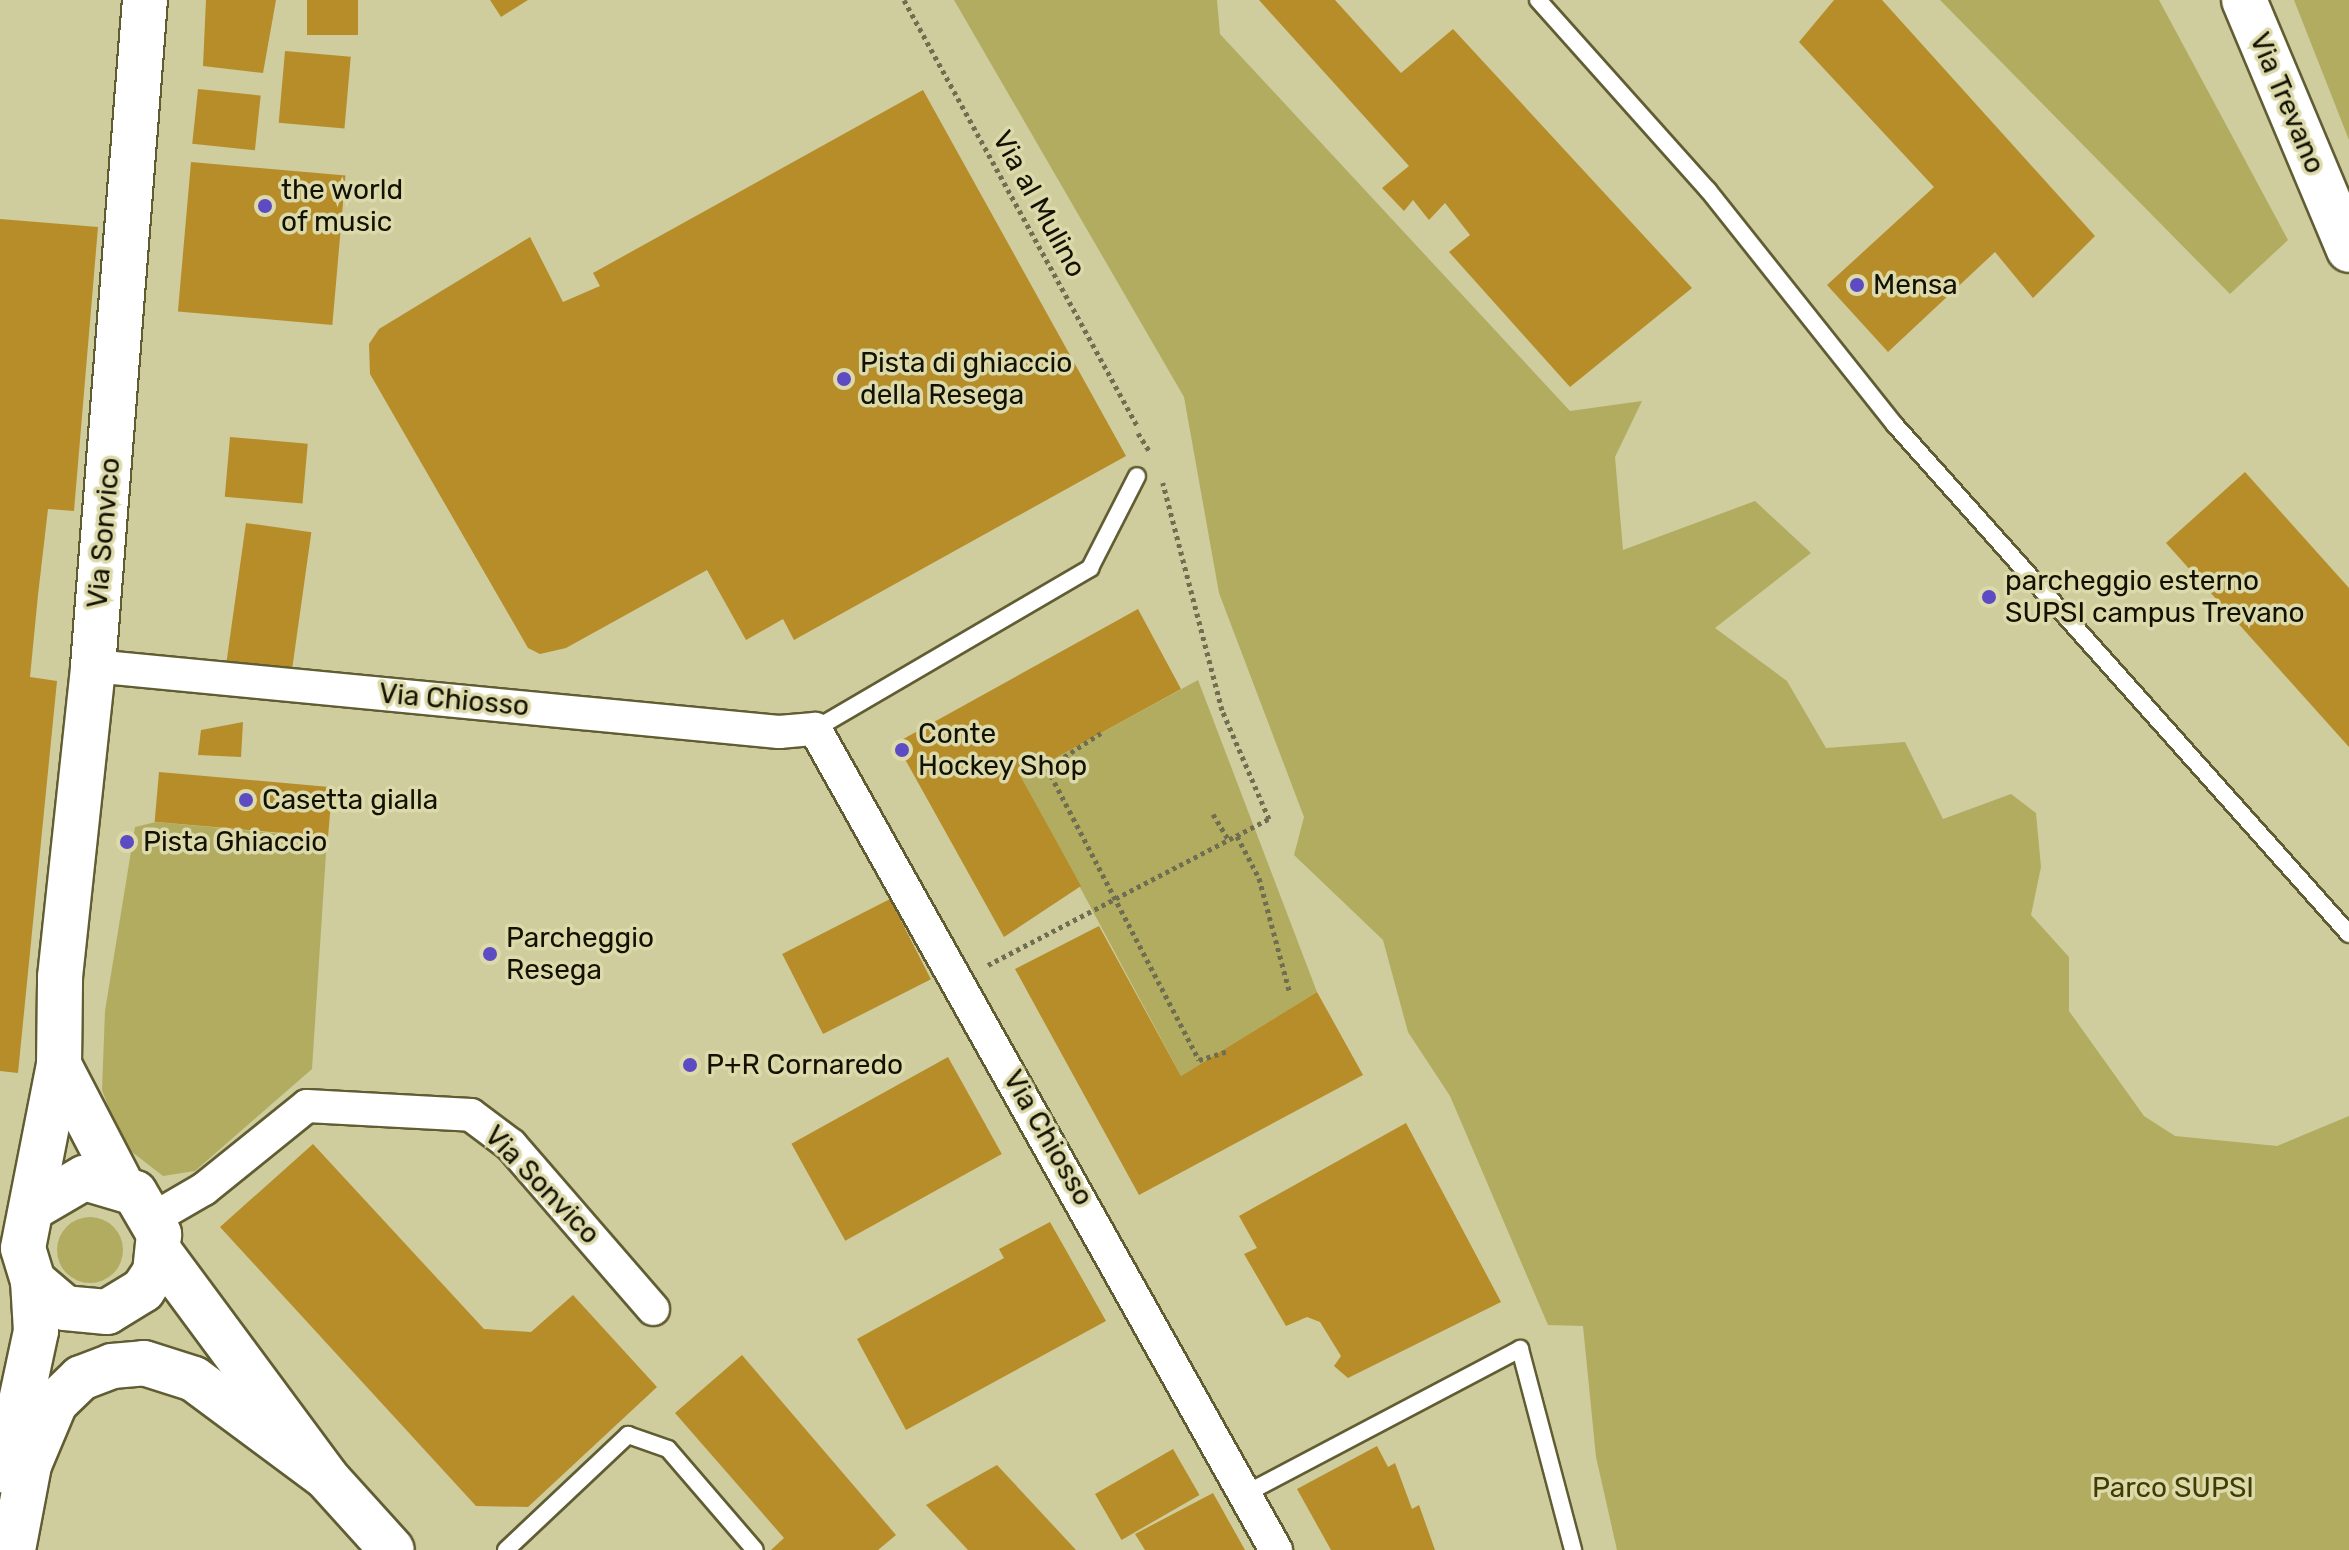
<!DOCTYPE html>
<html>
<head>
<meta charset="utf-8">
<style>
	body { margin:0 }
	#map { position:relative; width:2349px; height:1550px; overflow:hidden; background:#cfcc9e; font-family:Rubik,sans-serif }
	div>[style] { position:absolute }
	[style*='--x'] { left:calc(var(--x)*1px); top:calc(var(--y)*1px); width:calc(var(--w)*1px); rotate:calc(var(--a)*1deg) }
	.green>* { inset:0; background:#b2ac61 }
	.round { border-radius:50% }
	.building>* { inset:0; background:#b68d29; transform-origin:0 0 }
	.path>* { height:5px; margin-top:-2.5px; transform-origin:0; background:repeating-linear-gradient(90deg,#706e50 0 4px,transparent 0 8px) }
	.roads { filter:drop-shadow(2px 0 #615d33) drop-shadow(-2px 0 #615d33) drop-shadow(0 2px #615d33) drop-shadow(0 -2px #615d33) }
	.lane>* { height:16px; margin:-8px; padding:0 8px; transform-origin:8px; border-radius:8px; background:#fff }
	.street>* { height:32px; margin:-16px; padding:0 16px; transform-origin:16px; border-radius:16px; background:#fff }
	.secondary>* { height:44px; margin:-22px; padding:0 22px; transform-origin:22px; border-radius:22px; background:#fff }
	.dots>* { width:22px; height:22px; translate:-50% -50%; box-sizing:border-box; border:4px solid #dcd9aa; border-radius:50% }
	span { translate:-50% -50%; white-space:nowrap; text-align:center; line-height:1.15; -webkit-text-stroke:7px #dcd9aa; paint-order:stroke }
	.street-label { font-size:28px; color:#121102 }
	.poi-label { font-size:28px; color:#121102 }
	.left { translate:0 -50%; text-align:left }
	.park-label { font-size:28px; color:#413c02 }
</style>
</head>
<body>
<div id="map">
	<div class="green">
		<i style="clip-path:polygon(954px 0,1217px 0,1220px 34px,1570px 411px,1642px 401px,1615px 457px,1623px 550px,1755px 501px,1811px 553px,1715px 628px,1787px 681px,1826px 748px,1905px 742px,1943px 819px,2011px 794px,2036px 813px,2041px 867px,2031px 915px,2069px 957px,2069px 1011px,2144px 1116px,2175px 1136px,2277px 1146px,2349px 1116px,2349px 1550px,1617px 1550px,1596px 1457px,1583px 1326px,1548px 1325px,1450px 1096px,1408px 1032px,1383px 940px,1294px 855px,1304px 817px,1219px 593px,1184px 397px)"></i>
		<i style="clip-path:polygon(1940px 0,2159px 0,2288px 240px,2230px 294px)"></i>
		<i style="clip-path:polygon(2294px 0,2349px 0,2349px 140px)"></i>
		<i style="clip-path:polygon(1198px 680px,1317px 992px,1181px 1076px,1021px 777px)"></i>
		<i style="clip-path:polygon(156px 822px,327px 838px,312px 1069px,195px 1171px,163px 1176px,123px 1145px,102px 1090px,105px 1011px,135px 827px)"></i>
		<i class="round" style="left:57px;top:1217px;width:66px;height:66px"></i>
	</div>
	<div class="building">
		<i style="clip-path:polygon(206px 0,276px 0,263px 73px,203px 66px)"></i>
		<i style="left:307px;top:0;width:51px;height:35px"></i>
		<i style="clip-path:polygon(490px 0,528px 0,501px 17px)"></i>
		<i style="clip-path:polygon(1259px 0,1335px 0,1401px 73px,1453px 29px,1692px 288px,1570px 387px,1449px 252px,1470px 235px,1445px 203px,1429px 220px,1413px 200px,1404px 211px,1382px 188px,1409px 166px)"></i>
		<i style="clip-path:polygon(1834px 0,1882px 0,2095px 236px,2033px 298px,1995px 252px,1888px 352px,1827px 285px,1934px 187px,1799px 42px)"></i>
		<i style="left:285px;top:51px;width:66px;height:72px;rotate:5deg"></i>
		<i style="left:198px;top:89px;width:63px;height:55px;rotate:6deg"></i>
		<i style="clip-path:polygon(923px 90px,1126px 456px,794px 640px,783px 619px,746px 640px,707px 570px,566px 648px,540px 654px,528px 648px,370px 374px,369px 344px,379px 329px,530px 237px,563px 302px,600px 286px,593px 273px)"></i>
		<i style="left:191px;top:162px;width:155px;height:150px;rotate:5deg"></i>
		<i style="clip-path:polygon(0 219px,98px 227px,74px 511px,48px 509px,38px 595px,30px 677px,57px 681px,18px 1073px,0 1071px)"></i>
		<i style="left:230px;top:437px;width:78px;height:60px;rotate:5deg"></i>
		<i style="clip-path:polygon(2245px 472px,2349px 588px,2349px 747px,2166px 543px)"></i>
		<i style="left:246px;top:523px;width:66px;height:140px;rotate:8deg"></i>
		<i style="clip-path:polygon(1138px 609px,1181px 689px,1021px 777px,1081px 886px,1004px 937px,896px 743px)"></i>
		<i style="clip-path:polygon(243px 722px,241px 757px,198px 755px,201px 730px)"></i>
		<i style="left:159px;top:772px;width:174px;height:50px;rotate:5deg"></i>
		<i style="left:890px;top:899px;width:90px;height:121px;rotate:63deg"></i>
		<i style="clip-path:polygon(1099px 926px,1181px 1076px,1317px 992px,1363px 1075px,1139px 1195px,1015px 969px)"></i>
		<i style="left:948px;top:1057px;width:111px;height:179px;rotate:61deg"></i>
		<i style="clip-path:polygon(1406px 1123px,1501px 1302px,1348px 1378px,1334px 1366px,1341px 1356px,1320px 1322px,1307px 1317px,1286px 1326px,1244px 1254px,1257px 1248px,1239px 1216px)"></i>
		<i style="clip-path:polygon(313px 1144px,484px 1329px,531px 1332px,573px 1295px,657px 1387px,528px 1507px,476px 1506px,220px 1227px)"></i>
		<i style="clip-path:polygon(1050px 1222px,1106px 1321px,906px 1430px,857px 1339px,1004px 1258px,999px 1249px)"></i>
		<i style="clip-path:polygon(742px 1355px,896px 1535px,878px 1550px,771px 1550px,784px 1538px,675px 1413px)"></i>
		<i style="clip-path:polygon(1377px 1446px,1388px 1467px,1395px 1463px,1412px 1509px,1419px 1505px,1435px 1550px,1331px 1550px,1297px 1489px)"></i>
		<i style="left:1173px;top:1449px;width:53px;height:90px;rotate:60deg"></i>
		<i style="clip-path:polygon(997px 1465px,1076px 1550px,968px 1550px,926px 1505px)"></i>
		<i style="clip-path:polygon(1213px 1493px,1245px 1550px,1145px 1550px,1135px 1534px)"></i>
	</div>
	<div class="path">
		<i style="--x:904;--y:0;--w:487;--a:61.3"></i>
		<i style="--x:1138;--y:433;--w:22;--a:58"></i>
		<i style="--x:1101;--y:733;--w:64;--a:147.1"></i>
		<i style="--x:1047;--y:768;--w:329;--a:62.5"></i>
		<i style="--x:1199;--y:1060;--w:30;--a:-17"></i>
		<i style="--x:1213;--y:814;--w:31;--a:59"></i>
		<i style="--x:1237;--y:836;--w:47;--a:62.4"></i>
		<i style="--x:1259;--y:878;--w:116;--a:75"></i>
		<i style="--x:988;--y:965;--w:317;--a:-27.5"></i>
		<i style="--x:1269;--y:819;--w:119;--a:-113.3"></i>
		<i style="--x:1222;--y:710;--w:235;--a:-104.6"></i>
	</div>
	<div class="roads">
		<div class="lane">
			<i style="--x:1538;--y:0;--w:255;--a:48.2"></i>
			<i style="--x:1708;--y:190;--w:300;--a:51.5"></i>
			<i style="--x:1895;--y:425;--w:682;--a:48.27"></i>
			<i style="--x:815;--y:729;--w:319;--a:-30.3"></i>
			<i style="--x:1090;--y:568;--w:103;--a:-62.9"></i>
			<i style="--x:1245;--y:1494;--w:311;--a:-27.8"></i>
			<i style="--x:1520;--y:1349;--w:208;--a:75.2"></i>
			<i style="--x:506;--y:1550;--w:168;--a:-43.3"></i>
			<i style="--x:628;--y:1435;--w:42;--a:19.3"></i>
			<i style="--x:668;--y:1449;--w:133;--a:49.3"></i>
		</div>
		<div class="street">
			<i style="--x:93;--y:666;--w:689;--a:5.5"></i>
			<i style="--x:779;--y:732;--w:36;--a:-5"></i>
			<i style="--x:815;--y:729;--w:942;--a:60.69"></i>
			<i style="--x:154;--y:1218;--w:58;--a:-30.1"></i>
			<i style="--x:204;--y:1189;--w:132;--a:-38.9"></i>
			<i style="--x:307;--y:1106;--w:164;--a:3.1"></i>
			<i style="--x:471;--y:1115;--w:50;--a:36.9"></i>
			<i style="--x:511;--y:1145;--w:217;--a:49.1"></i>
		</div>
		<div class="secondary">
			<i style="--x:2244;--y:0;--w:271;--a:67.2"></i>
			<i style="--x:59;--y:1065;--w:134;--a:62.5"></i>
			<i style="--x:36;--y:1206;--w:56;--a:-30.3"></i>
			<i style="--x:84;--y:1178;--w:53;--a:16.4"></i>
			<i style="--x:135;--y:1193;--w:48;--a:59.7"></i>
			<i style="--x:159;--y:1234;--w:38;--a:96"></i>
			<i style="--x:155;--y:1272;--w:22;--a:124"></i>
			<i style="--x:143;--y:1290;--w:42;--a:148.6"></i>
			<i style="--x:107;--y:1312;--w:42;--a:-174.6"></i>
			<i style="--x:65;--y:1308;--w:42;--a:-139.8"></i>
			<i style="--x:33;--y:1281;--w:34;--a:-107"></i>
			<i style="--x:23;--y:1248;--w:187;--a:-78.9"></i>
			<i style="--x:59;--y:1065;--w:88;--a:-89.3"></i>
			<i style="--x:60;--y:977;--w:313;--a:-83.9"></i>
			<i style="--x:93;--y:666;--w:668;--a:-85.54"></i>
			<i style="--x:159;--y:1251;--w:281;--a:53.5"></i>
			<i style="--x:326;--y:1477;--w:98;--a:47.9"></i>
			<i style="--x:6;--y:1471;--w:143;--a:-77.9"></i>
			<i style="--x:36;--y:1331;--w:50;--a:-93.4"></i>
			<i style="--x:13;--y:1550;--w:86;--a:-79.3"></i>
			<i style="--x:29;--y:1465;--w:67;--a:-67.2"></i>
			<i style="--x:55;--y:1403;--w:36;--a:-44"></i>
			<i style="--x:81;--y:1378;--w:33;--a:-21"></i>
			<i style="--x:112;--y:1366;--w:32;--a:-5"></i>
			<i style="--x:144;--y:1363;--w:52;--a:17.7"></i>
			<i style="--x:194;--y:1379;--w:164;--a:36.6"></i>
		</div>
	</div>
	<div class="dots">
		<i style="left:265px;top:206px;background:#5d4bc3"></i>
		<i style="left:1857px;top:285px;background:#5d4bc3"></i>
		<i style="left:844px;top:379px;background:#5d4bc3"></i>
		<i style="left:1989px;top:597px;background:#5d4bc3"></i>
		<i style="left:902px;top:750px;background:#5d4bc3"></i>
		<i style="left:246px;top:800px;background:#5d4bc3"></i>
		<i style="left:127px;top:842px;background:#5d4bc3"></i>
		<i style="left:490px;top:954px;background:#5d4bc3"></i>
		<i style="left:690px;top:1065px;background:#5d4bc3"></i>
	</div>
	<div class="street-label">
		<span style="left:2287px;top:103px;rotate:67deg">Via Trevano</span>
		<span style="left:1039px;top:204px;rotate:61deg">Via al Mulino</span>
		<span style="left:104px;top:533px;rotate:-85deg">Via Sonvico</span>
		<span style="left:454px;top:700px;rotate:5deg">Via Chiosso</span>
		<span style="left:1048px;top:1138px;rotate:60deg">Via Chiosso</span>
		<span style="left:542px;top:1185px;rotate:46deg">Via Sonvico</span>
	</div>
	<div class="poi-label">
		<span class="left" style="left:281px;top:206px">the world<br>of music</span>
		<span class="left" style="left:1873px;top:285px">Mensa</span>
		<span class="left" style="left:860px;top:379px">Pista di ghiaccio<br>della Resega</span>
		<span class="left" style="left:2005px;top:597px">parcheggio esterno<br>SUPSI campus Trevano</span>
		<span class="left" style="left:918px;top:750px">Conte<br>Hockey Shop</span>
		<span class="left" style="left:262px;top:800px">Casetta gialla</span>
		<span class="left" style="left:143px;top:842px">Pista Ghiaccio</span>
		<span class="left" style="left:506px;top:954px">Parcheggio<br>Resega</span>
		<span class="left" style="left:706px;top:1065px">P+R Cornaredo</span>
	</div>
	<div class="park-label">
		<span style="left:2173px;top:1488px">Parco SUPSI</span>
	</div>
</div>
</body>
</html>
